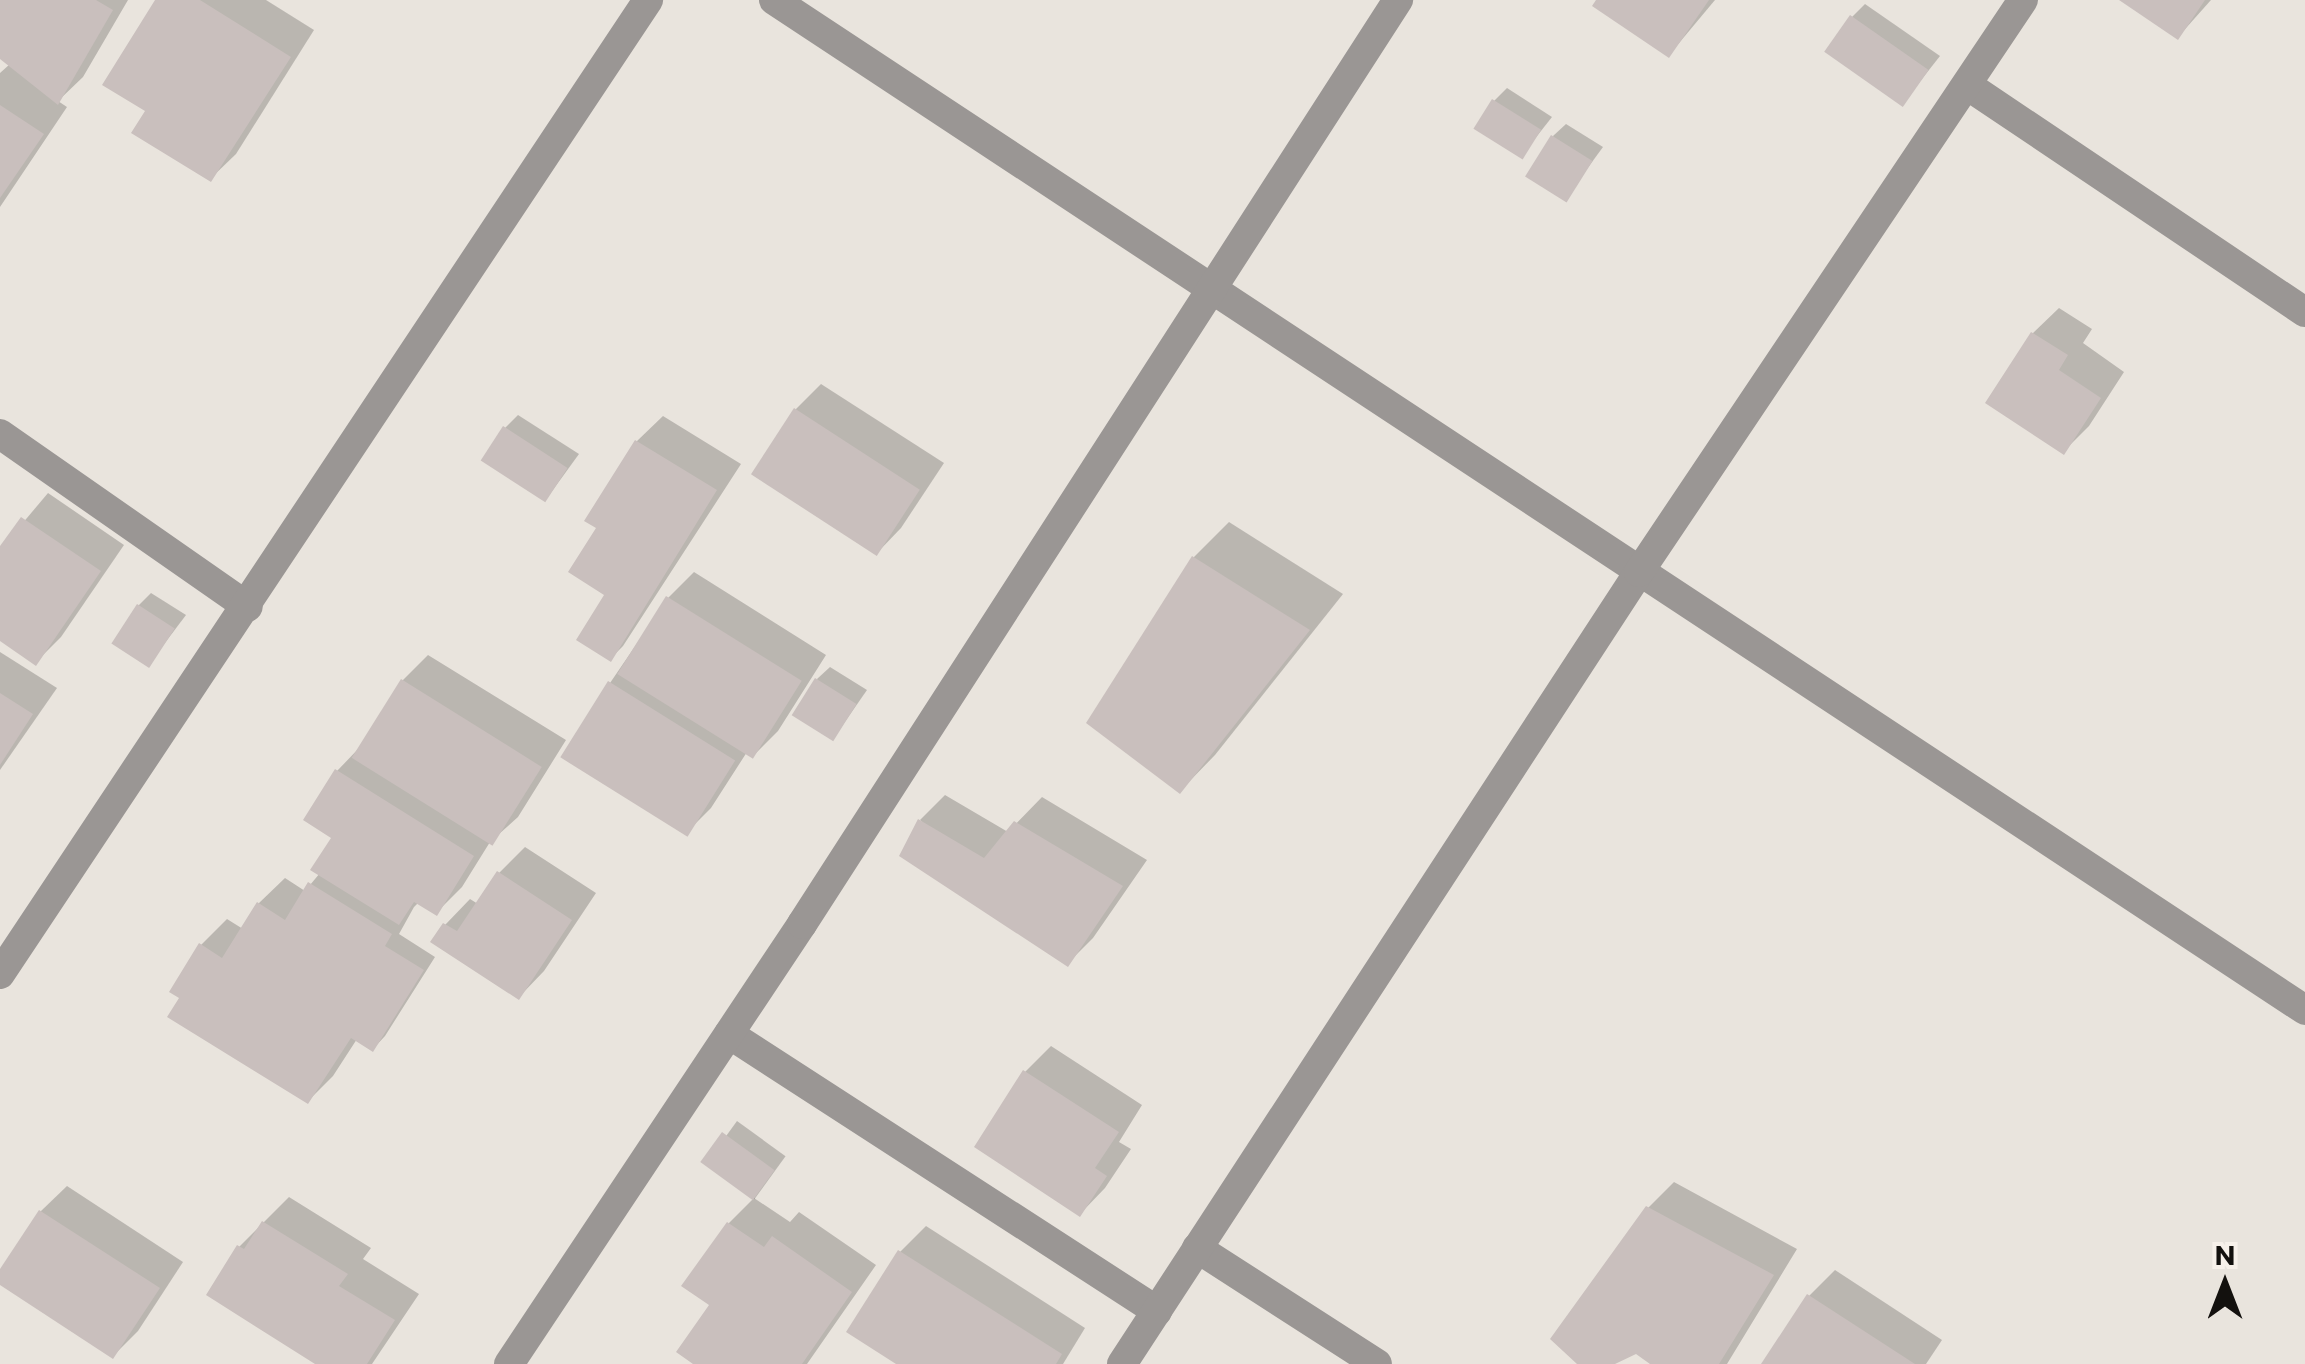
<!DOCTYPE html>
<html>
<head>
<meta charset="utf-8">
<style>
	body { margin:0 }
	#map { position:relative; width:2305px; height:1364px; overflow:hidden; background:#e9e4dd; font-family:Commissioner,sans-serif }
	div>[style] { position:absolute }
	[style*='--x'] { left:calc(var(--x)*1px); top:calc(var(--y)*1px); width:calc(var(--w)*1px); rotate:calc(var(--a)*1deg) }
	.shadow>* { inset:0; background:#0003; transform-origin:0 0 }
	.building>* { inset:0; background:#c9bfbd; transform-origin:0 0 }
	.street>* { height:30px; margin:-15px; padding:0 15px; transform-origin:15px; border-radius:15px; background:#9a9694 }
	span { translate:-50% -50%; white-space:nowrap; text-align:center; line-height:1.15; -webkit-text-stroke:8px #f7f1ea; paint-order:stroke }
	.north { position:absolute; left:2175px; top:1234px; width:100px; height:100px; -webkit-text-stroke:8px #f7f1ea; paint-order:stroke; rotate:0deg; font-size:28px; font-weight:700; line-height:40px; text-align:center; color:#13110e }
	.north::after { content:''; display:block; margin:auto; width:35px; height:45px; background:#13110e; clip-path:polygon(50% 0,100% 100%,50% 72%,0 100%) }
</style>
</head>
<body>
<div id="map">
	<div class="shadow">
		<i style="clip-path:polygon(0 0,128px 0,83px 77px,58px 101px,67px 107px,0 207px,0 73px,10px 64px,0 56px)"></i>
		<i style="clip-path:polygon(158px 0,266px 0,314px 30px,236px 154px,210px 179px,148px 110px)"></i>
		<i style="clip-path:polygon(1599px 0,1715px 0,1669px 55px)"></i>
		<i style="clip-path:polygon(2123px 0,2211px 0,2178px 37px)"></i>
		<i style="clip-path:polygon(1865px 4px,1940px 56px,1903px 103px,1852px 17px)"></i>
		<i style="clip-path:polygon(1507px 88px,1552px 117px,1522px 155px,1494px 101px)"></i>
		<i style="clip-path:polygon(1566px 124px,1603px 147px,1565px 199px,1553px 136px)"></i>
		<i style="clip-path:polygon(2059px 308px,2092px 329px,2083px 343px,2124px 372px,2089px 426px,2063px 452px,1988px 402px,2033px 333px)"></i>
		<i style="clip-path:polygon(821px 384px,944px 463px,901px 528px,876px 554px,753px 473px,796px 409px)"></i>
		<i style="clip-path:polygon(518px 415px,579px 454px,547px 498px,505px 428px)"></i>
		<i style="clip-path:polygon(663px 416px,741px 464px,623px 646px,610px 659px,599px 528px,588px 520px,637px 441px)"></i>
		<i style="clip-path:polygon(48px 493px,124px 545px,61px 637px,35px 663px,0 638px,0 550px)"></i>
		<i style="clip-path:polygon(1229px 522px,1343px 594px,1215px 755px,1180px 791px,1194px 557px)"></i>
		<i style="clip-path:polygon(694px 572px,826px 655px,778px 731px,753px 756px,747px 752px,711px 808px,686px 833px,610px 683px,668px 598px)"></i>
		<i style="clip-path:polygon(151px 593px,186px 615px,149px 664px,138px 606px)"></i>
		<i style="clip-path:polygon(0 652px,57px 688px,0 770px)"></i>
		<i style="clip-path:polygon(428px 655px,566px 740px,518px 817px,490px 842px,462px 887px,436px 913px,419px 902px,414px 907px,399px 934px,435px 957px,385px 1036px,373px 1049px,357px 1039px,333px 1076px,308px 1101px,183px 997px,201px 945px,227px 919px,243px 929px,259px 903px,285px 878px,305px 891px,320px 873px,335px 837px,337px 771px,362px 745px,403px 680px)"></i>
		<i style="clip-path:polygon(830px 667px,867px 690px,833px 739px,817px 679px)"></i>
		<i style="clip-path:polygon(945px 795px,1008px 832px,1042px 797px,1147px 860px,1093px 938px,1067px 964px,920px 820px)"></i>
		<i style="clip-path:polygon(525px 847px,596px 893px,544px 971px,519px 997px,445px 925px,470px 899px,478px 904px,499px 873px)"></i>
		<i style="clip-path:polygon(1051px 1046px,1142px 1105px,1119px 1142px,1131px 1149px,1105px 1188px,1080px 1214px,1025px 1072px)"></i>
		<i style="left:737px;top:1121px;width:60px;height:53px;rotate:36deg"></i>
		<i style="clip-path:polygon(1674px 1182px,1797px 1249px,1727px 1364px,1655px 1364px,1636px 1352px,1609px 1364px,1580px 1364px,1648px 1208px)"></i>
		<i style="clip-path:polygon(67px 1186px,183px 1262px,138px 1331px,113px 1356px,0 1282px,0 1273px,41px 1211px)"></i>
		<i style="clip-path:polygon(289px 1197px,371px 1248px,363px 1259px,419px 1294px,372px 1364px,319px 1364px,239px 1247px)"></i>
		<i style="clip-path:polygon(754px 1198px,790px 1222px,799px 1212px,876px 1265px,807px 1364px,693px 1364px,713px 1304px,729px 1223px)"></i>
		<i style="clip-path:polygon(926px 1226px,1085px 1328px,1063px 1364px,901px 1364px,900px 1252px)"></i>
		<i style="clip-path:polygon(1835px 1270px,1942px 1340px,1926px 1364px,1764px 1364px,1809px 1296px)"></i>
	</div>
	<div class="building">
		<i style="clip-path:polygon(0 0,96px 0,113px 10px,58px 105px,0 59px)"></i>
		<i style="clip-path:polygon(155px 0,200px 0,291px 57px,211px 182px,131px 133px,145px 111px,102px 85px)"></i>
		<i style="clip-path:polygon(1596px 0,1709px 0,1669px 58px,1592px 6px)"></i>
		<i style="clip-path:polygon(2119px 0,2205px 0,2178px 40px)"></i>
		<i style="left:1850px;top:15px;width:96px;height:45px;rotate:35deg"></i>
		<i style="left:1492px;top:99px;width:58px;height:35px;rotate:32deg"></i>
		<i style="clip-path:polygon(0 105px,44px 134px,0 198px)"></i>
		<i style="left:1551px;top:135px;width:49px;height:49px;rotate:32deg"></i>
		<i style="clip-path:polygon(2031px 332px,2068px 355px,2059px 370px,2101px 398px,2064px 455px,1985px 403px)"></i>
		<i style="left:794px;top:408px;width:150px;height:79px;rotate:33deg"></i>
		<i style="left:503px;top:426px;width:77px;height:41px;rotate:33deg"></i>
		<i style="clip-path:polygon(635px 440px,717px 490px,611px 662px,576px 640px,604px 595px,568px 572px,596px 528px,584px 521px)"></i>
		<i style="clip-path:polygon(21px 517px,101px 571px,36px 666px,0 641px,0 546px)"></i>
		<i style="clip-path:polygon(1192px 556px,1310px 630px,1180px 794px,1086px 723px)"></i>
		<i style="left:666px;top:596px;width:160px;height:92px;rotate:32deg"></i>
		<i style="left:137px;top:604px;width:45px;height:47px;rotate:33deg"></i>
		<i style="left:815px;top:678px;width:49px;height:44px;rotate:32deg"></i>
		<i style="left:401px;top:679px;width:166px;height:93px;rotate:32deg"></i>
		<i style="left:608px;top:681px;width:150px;height:90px;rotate:32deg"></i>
		<i style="clip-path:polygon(0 693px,33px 714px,0 765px)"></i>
		<i style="clip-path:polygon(335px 769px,474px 856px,437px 916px,414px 902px,399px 925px,310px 870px,331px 838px,303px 820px)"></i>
		<i style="clip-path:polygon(918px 819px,984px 858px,1014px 821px,1123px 886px,1068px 967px,899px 856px)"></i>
		<i style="clip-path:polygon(497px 871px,572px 920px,519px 1000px,430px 942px,443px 923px,457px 931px)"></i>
		<i style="clip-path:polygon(308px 882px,392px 934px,385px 946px,424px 970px,373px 1052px,351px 1038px,308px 1104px,167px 1017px,179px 998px,169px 992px,199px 943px,222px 958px,257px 902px,285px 920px)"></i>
		<i style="clip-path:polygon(1023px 1070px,1119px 1132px,1095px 1168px,1107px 1176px,1080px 1217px,974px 1147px)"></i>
		<i style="left:722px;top:1132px;width:65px;height:37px;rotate:36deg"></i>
		<i style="clip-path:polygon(1646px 1206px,1774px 1275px,1719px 1364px,1650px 1364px,1636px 1354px,1615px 1364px,1577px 1364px,1550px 1339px)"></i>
		<i style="clip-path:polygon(39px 1210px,160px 1288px,113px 1359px,0 1285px,0 1269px)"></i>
		<i style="clip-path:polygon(262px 1221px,348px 1274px,339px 1286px,395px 1320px,367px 1364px,315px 1364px,206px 1295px,237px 1245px,244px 1249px)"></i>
		<i style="clip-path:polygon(727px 1222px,764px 1247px,772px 1236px,852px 1292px,802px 1364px,693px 1364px,676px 1352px,709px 1305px,681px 1286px)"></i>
		<i style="clip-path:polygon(898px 1250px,1062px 1354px,1056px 1364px,896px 1364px,846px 1332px)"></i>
		<i style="clip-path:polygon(1807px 1294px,1915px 1364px,1761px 1364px)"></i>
	</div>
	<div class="street">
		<i style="--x:774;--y:0;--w:1834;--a:33.41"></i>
		<i style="--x:1967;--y:85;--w:407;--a:33.9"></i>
		<i style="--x:0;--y:434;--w:302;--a:34.9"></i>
		<i style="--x:0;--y:974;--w:1170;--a:-56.36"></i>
		<i style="--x:729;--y:1034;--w:510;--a:32.91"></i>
		<i style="--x:1197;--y:1248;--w:214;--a:32.8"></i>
		<i style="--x:509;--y:1364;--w:529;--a:-56.34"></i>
		<i style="--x:802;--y:924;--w:1100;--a:-57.18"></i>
		<i style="--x:1122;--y:1364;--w:946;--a:-56.86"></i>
		<i style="--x:1639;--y:572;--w:689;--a:-56.13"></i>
	</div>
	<div class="north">N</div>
</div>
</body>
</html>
